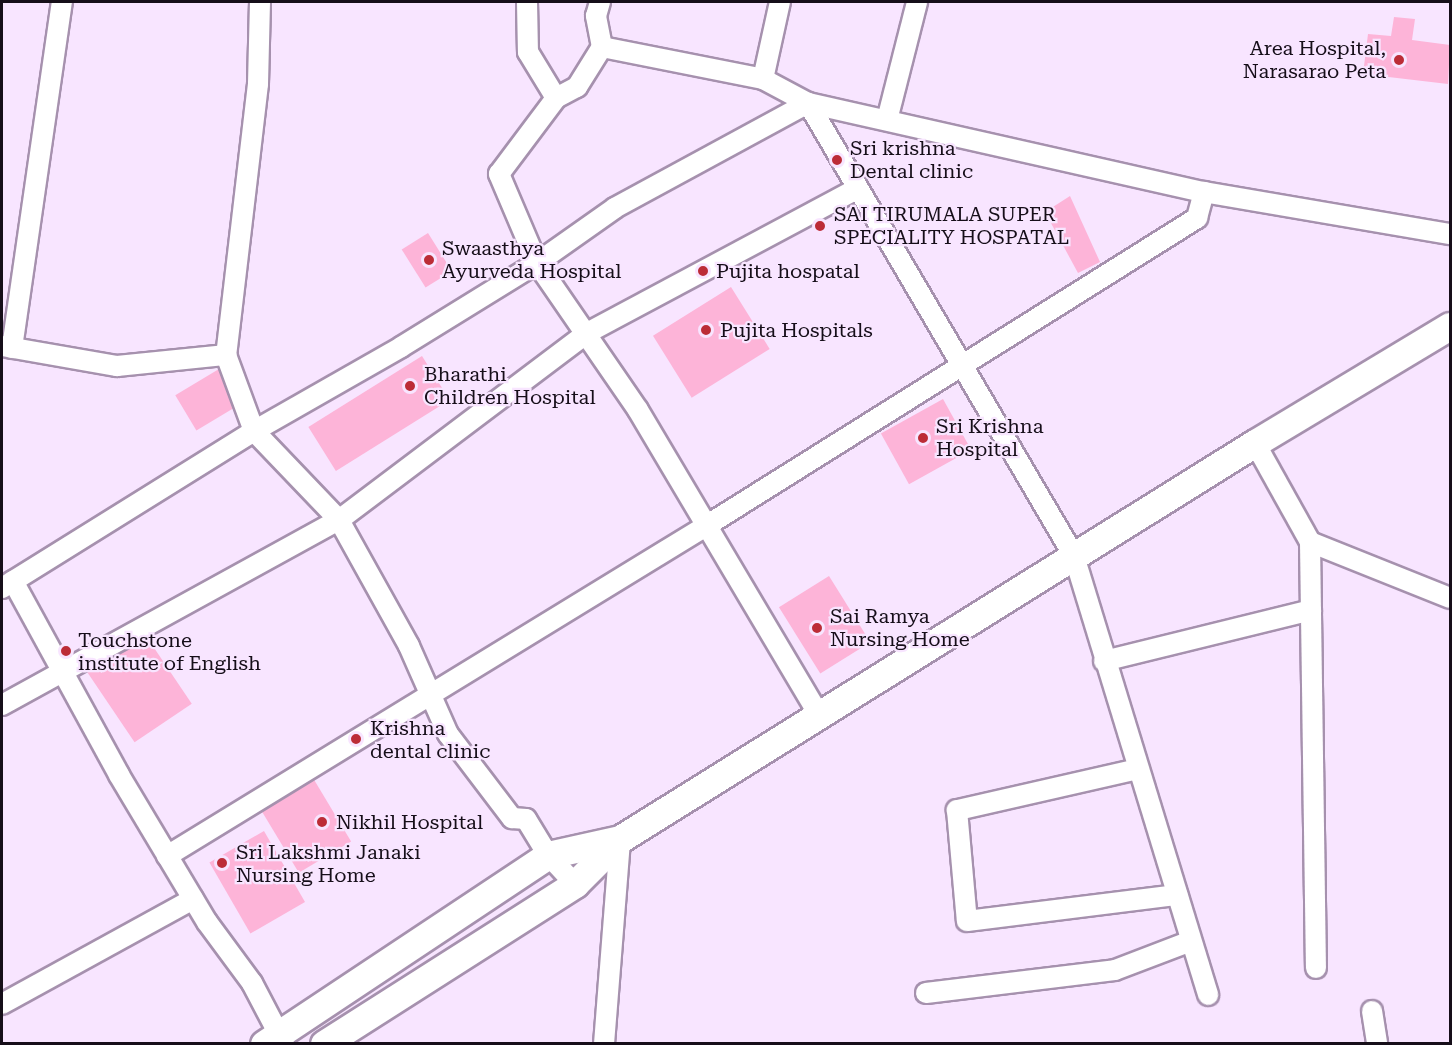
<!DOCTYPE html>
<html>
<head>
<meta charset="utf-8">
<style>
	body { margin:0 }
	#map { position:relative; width:1452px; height:1045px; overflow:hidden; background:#f8e5ff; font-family:"Roboto Serif",serif }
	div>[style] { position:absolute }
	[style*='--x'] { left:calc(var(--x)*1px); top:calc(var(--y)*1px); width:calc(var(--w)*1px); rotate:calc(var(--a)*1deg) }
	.building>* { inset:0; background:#fdb4d8; transform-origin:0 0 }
	.roads { filter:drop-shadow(2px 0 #a691ae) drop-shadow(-2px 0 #a691ae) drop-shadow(0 2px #a691ae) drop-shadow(0 -2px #a691ae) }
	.street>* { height:20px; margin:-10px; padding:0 10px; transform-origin:10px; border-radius:10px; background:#fff }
	.secondary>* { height:27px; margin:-13.5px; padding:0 13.5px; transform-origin:13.5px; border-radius:13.5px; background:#fff }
	.dots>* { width:16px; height:16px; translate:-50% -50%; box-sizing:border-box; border:3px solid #f8e5ff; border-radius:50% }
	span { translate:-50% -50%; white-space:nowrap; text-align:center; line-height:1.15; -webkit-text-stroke:4.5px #f8e5ff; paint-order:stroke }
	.poi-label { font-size:20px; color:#160e19 }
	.right { translate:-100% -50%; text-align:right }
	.left { translate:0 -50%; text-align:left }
	.frame { position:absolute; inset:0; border:3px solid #160e19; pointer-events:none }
</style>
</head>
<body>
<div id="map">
	<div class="building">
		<i style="clip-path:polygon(1394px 17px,1415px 19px,1412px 40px,1450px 45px,1448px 84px,1363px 74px,1368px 34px,1391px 36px)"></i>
		<i style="clip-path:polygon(1070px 196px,1100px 262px,1078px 273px,1045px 212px)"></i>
		<i style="left:428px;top:233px;width:45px;height:31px;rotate:58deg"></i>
		<i style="left:731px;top:287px;width:73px;height:92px;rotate:58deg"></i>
		<i style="left:422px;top:356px;width:52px;height:134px;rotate:58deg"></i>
		<i style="left:219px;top:369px;width:41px;height:51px;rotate:59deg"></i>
		<i style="left:943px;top:399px;width:58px;height:71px;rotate:61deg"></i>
		<i style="left:829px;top:576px;width:78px;height:59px;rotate:58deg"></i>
		<i style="left:142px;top:630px;width:89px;height:69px;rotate:56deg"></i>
		<i style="left:313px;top:778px;width:74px;height:61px;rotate:59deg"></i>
		<i style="left:264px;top:831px;width:82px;height:63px;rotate:60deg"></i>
	</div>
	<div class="roads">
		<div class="street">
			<i style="--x:260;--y:2;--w:82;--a:91.4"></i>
			<i style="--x:258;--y:84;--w:273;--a:96.7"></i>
			<i style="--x:226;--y:355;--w:81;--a:69.8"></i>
			<i style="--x:254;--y:431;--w:123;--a:46.3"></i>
			<i style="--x:339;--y:520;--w:311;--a:-37"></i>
			<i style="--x:587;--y:333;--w:307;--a:-28.1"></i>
			<i style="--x:527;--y:2;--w:50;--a:88.9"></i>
			<i style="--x:528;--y:52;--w:54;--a:58.7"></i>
			<i style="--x:602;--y:47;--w:164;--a:11.2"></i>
			<i style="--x:763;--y:79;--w:51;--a:28.1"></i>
			<i style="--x:808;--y:103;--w:406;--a:12.7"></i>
			<i style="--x:1204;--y:192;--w:250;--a:9.7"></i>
			<i style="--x:763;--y:79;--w:79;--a:-77.6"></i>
			<i style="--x:808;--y:103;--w:525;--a:59.58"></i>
			<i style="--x:1074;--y:556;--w:459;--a:73"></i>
			<i style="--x:808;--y:103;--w:220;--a:151.5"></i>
			<i style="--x:615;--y:208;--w:95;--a:144.8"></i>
			<i style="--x:537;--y:263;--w:178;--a:55.5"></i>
			<i style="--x:638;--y:410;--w:355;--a:59.3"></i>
			<i style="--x:887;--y:120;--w:122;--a:-75.7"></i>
			<i style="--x:2;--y:346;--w:117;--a:9.9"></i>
			<i style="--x:117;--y:366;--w:110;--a:-5.8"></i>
			<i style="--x:12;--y:348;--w:350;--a:-81.8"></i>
			<i style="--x:1255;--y:443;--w:113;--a:60.9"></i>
			<i style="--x:1310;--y:542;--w:426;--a:89.2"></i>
			<i style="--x:1310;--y:542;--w:151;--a:21.8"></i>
			<i style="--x:13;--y:581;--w:221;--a:61.3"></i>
			<i style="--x:119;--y:775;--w:171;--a:59.1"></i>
			<i style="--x:207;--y:922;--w:76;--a:53.6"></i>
			<i style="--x:252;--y:983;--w:69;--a:62.3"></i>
			<i style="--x:2;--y:588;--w:297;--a:-31.9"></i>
			<i style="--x:254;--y:431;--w:169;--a:-29.7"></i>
			<i style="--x:401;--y:347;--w:160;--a:-31.7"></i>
			<i style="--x:537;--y:263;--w:97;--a:-113.1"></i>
			<i style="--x:499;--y:174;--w:95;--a:-53.1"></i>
			<i style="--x:556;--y:98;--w:24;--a:-28"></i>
			<i style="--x:577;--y:87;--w:47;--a:-58"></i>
			<i style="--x:602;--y:47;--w:32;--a:-101"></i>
			<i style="--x:596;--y:16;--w:15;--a:-74"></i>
			<i style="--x:1104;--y:661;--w:213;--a:-13.8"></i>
			<i style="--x:2;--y:705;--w:384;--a:-28.8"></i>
			<i style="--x:339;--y:520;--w:144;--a:60.9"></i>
			<i style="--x:409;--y:646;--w:96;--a:66.1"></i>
			<i style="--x:448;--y:734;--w:106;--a:52.7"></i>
			<i style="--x:512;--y:818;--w:14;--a:4"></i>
			<i style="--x:526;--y:819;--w:42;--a:58.6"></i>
			<i style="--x:548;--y:855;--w:40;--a:47"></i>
			<i style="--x:1138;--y:769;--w:186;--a:167.2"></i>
			<i style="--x:957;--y:810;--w:111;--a:84.9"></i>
			<i style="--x:967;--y:921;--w:212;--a:-7.1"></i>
			<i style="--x:167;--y:856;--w:632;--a:-31.48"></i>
			<i style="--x:706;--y:526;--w:580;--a:-32.1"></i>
			<i style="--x:1197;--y:218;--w:27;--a:-75"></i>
			<i style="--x:926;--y:993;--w:190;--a:-6.9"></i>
			<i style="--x:1115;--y:970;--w:81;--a:-20.9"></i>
			<i style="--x:2;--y:1004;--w:218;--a:-28.8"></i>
			<i style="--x:1372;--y:1011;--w:33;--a:81"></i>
			<i style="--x:604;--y:1044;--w:206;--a:-85.5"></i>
		</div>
		<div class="secondary">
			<i style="--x:264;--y:1044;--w:341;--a:-33.6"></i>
			<i style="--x:548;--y:855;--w:74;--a:-12.5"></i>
			<i style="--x:324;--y:1044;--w:298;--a:-32.5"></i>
			<i style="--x:575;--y:884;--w:64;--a:-45"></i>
			<i style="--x:620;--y:839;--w:748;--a:-31.95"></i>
			<i style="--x:1255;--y:443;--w:227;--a:-31"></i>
		</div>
	</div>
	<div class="dots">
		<i style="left:1399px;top:60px;background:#bc2c37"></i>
		<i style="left:837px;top:160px;background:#bc2c37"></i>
		<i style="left:820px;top:226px;background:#bc2c37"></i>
		<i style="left:429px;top:260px;background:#bc2c37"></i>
		<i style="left:703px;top:271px;background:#bc2c37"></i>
		<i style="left:706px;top:330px;background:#bc2c37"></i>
		<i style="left:410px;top:386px;background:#bc2c37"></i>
		<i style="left:923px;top:438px;background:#bc2c37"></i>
		<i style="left:817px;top:628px;background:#bc2c37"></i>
		<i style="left:66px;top:651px;background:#bc2c37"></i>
		<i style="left:356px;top:739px;background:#bc2c37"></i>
		<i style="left:322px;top:822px;background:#bc2c37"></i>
		<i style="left:222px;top:863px;background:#bc2c37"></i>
	</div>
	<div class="poi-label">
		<span class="right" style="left:1386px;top:60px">Area Hospital,<br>Narasarao Peta</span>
		<span class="left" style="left:850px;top:160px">Sri krishna<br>Dental clinic</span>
		<span class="left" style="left:834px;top:226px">SAI TIRUMALA SUPER<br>SPECIALITY HOSPATAL</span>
		<span class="left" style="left:442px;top:260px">Swaasthya<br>Ayurveda Hospital</span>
		<span class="left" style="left:716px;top:271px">Pujita hospatal</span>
		<span class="left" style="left:720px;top:330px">Pujita Hospitals</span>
		<span class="left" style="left:424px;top:386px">Bharathi<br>Children Hospital</span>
		<span class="left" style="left:936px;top:438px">Sri Krishna<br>Hospital</span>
		<span class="left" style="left:830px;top:628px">Sai Ramya<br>Nursing Home</span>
		<span class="left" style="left:78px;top:652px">Touchstone<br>institute of English</span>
		<span class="left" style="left:370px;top:740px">Krishna<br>dental clinic</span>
		<span class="left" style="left:336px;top:822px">Nikhil Hospital</span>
		<span class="left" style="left:236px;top:864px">Sri Lakshmi Janaki<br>Nursing Home</span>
	</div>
	<div class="frame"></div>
</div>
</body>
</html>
